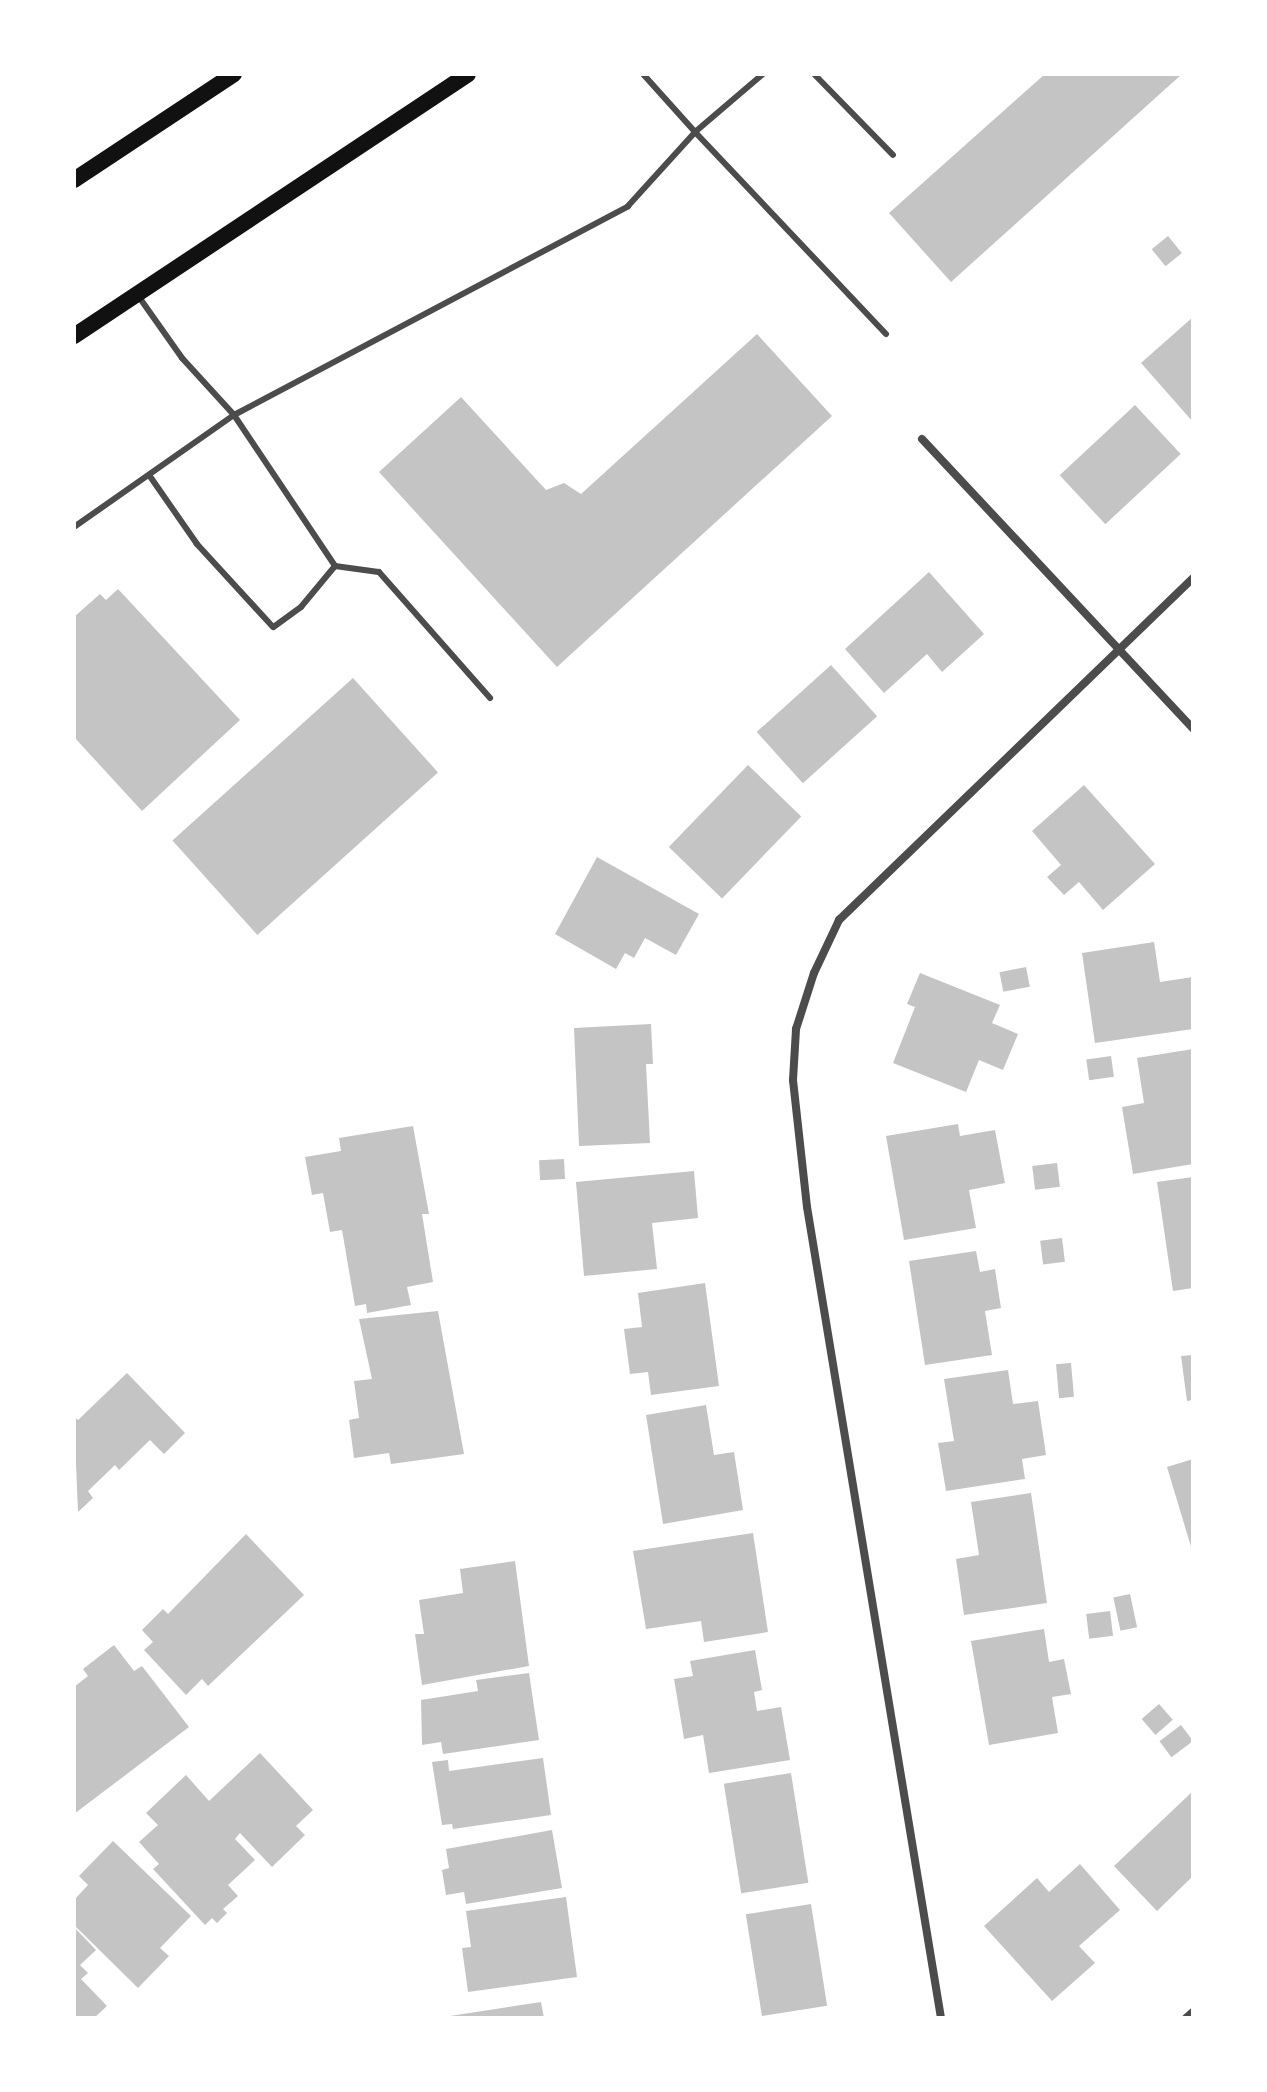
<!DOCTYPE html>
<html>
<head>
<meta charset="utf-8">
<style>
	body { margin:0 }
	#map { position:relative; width:1267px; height:2092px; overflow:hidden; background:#fff; font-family:"Crimson Pro",serif }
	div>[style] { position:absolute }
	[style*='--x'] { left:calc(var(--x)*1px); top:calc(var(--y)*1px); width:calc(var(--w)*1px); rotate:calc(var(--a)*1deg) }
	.building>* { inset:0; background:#c4c4c4; transform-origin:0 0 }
	.service>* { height:6px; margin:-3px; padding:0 3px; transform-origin:3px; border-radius:3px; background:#4c4c4c }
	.minor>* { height:8px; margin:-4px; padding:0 4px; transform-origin:4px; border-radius:4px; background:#4c4c4c }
	.secondary>* { height:16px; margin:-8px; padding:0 8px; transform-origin:8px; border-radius:8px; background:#111 }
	span { translate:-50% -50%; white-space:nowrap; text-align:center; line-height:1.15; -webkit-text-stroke:8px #fff; paint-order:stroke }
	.frame { position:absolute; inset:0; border:76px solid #fff; pointer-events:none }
</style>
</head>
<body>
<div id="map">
	<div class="building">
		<i style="clip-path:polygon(1045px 74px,1182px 74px,951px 282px,889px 213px)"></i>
		<i style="left:1168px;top:236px;width:22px;height:21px;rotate:51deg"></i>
		<i style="clip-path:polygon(1193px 317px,1193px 422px,1141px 363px)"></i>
		<i style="clip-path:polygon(757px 334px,832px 416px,557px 667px,379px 472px,461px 397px,546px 490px,564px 483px,581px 494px)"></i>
		<i style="left:1135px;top:405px;width:67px;height:103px;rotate:47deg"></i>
		<i style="clip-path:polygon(929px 572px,984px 634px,942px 672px,927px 654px,884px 693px,845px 649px)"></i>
		<i style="clip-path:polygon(118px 589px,240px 720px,142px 811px,74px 737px,74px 617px,100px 594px,106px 600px)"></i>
		<i style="left:831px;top:665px;width:69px;height:100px;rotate:48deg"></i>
		<i style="left:353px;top:678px;width:127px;height:243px;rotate:48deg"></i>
		<i style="left:748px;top:765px;width:74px;height:114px;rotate:44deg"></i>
		<i style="clip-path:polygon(1084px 785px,1155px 864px,1103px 910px,1079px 882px,1064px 895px,1047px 877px,1061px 865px,1032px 831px)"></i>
		<i style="clip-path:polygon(597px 857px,699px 914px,676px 955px,645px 938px,634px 958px,625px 953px,616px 969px,555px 934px)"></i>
		<i style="clip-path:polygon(1154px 942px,1160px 982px,1193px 977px,1193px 1029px,1095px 1043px,1082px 953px)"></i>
		<i style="left:1026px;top:967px;width:20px;height:27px;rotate:79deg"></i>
		<i style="clip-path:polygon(920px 973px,1000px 1005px,992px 1023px,1018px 1034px,1003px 1070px,979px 1060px,966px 1092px,893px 1063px,915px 1007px,907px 1004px)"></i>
		<i style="clip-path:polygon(651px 1024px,653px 1064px,646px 1064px,650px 1143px,579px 1146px,574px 1028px)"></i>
		<i style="clip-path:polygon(1193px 1049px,1193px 1164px,1133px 1174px,1122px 1107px,1144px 1103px,1137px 1058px)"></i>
		<i style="left:1111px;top:1056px;width:21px;height:25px;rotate:82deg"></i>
		<i style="clip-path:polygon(958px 1124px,960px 1136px,995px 1130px,1005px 1183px,969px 1190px,976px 1228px,904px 1240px,886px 1136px)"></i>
		<i style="clip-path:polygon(413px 1126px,429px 1214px,422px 1214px,433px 1282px,407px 1287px,411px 1305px,367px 1313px,366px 1304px,355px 1306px,342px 1230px,330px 1232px,323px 1193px,312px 1195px,305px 1157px,341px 1151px,339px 1138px)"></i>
		<i style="left:564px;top:1159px;width:20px;height:25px;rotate:87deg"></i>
		<i style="left:1057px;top:1163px;width:24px;height:25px;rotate:83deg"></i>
		<i style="clip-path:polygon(694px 1171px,698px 1218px,652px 1223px,657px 1269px,584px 1276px,576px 1182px)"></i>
		<i style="clip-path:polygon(1193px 1177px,1193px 1288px,1173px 1291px,1157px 1182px)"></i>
		<i style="left:1062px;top:1238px;width:24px;height:22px;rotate:83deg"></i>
		<i style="clip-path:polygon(976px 1251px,980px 1272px,995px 1269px,1001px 1308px,985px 1311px,992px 1355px,925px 1365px,909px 1261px)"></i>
		<i style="clip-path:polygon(705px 1283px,719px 1386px,651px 1395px,648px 1372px,630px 1374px,624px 1329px,642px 1327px,638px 1293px)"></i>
		<i style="clip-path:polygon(438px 1311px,464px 1454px,391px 1464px,389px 1453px,354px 1458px,349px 1420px,359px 1418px,354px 1381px,372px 1379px,359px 1319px)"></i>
		<i style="clip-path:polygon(1193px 1355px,1193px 1400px,1187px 1401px,1181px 1356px)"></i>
		<i style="left:1071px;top:1363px;width:34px;height:15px;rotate:85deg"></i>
		<i style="clip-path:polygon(1008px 1370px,1013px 1404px,1038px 1401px,1046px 1455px,1022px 1459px,1025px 1479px,946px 1491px,938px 1443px,954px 1441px,944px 1379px)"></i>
		<i style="clip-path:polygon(127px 1373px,185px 1433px,164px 1454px,150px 1440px,119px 1470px,115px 1465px,88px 1491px,93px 1498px,78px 1512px,74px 1416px,78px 1420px)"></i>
		<i style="clip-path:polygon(706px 1405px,714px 1455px,734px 1452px,743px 1510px,663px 1524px,646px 1415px)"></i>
		<i style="clip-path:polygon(1193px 1459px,1193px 1549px,1192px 1550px,1167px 1467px)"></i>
		<i style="clip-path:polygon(1031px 1493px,1047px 1603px,964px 1615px,956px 1559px,979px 1555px,971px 1502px)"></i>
		<i style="clip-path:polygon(753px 1533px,768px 1632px,704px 1642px,701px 1621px,646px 1629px,633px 1551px)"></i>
		<i style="clip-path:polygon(246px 1534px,304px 1595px,208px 1686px,202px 1679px,186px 1695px,144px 1650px,153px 1642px,142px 1630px,163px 1609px,168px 1614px)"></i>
		<i style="clip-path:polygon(515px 1561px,529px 1666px,422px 1685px,415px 1634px,424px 1634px,419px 1600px,463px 1593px,460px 1569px)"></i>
		<i style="left:1130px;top:1594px;width:34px;height:17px;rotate:78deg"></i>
		<i style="left:1110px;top:1611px;width:25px;height:24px;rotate:83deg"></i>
		<i style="clip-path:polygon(1044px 1629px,1049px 1662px,1064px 1659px,1071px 1694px,1052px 1697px,1058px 1733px,989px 1745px,971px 1641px)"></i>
		<i style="clip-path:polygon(114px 1645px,134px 1671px,142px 1666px,189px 1727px,74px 1814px,74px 1687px,88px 1676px,83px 1669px)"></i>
		<i style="clip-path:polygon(755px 1650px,762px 1690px,754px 1692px,757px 1711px,781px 1707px,790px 1760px,709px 1773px,703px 1735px,684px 1739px,674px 1679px,693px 1676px,690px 1661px)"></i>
		<i style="clip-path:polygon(529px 1673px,539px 1740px,443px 1754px,441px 1742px,422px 1745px,421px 1700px,478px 1691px,476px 1680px)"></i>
		<i style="left:1159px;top:1704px;width:21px;height:23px;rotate:49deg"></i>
		<i style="left:1181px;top:1725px;width:20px;height:27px;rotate:53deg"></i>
		<i style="clip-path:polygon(260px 1753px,313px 1810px,296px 1826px,305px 1835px,272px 1867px,240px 1833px,235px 1839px,255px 1860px,228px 1885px,238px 1896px,223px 1909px,227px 1913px,217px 1923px,212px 1918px,205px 1925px,153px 1869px,159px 1864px,139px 1842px,158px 1825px,146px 1813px,186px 1775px,209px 1801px)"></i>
		<i style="clip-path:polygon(543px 1758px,551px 1815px,453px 1829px,452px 1824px,442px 1825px,432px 1762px,448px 1760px,449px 1771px)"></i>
		<i style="left:791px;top:1773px;width:111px;height:68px;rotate:81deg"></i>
		<i style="clip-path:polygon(1193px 1791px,1193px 1876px,1157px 1911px,1114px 1866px)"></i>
		<i style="clip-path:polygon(552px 1830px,562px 1888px,466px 1904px,464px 1892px,446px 1895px,442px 1870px,449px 1868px,446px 1849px)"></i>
		<i style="clip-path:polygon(113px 1841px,191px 1916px,160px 1948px,169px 1956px,138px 1988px,74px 1925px,74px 1900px,88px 1885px,79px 1876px)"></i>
		<i style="clip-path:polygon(1080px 1864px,1120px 1910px,1079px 1946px,1095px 1963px,1052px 2001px,984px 1926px,1037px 1878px,1049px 1892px)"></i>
		<i style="clip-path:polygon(566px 1897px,577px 1977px,468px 1992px,462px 1948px,471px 1947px,466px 1911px)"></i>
		<i style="left:811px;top:1904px;width:103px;height:66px;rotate:81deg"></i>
		<i style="clip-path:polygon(74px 1927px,96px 1950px,80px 1965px,88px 1973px,81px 1979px,107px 2006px,94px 2018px,74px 2018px)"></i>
		<i style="clip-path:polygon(541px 2002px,544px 2018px,451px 2018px,450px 2016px)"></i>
	</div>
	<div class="service">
		<i style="--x:643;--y:74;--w:78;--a:48.1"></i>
		<i style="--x:695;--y:132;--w:89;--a:-40.5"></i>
		<i style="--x:814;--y:74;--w:113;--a:45.7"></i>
		<i style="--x:139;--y:297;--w:75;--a:54.8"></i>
		<i style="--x:182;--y:358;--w:77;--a:47.6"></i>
		<i style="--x:234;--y:415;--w:446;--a:-27.9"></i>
		<i style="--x:628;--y:206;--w:100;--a:-47.8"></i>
		<i style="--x:695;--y:132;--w:278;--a:46.6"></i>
		<i style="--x:74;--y:527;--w:195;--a:-35"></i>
		<i style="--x:234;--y:415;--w:182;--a:56.2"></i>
		<i style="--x:335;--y:566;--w:53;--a:129.7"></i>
		<i style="--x:301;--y:607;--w:34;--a:144"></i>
		<i style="--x:273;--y:627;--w:113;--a:-132.5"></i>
		<i style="--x:197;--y:544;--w:84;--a:-124.8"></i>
		<i style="--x:335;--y:566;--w:44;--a:7.8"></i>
		<i style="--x:379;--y:572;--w:168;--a:48.6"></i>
	</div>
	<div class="minor">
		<i style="--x:922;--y:439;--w:397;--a:46.9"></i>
		<i style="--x:941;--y:2018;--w:822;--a:-99.38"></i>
		<i style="--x:807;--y:1207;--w:128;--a:-96.3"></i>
		<i style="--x:793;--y:1080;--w:51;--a:-86.6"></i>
		<i style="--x:796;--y:1029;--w:59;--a:-72.2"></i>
		<i style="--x:814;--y:973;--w:59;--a:-64.7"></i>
		<i style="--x:839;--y:920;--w:492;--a:-44"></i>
		<i style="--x:1186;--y:2018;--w:9;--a:-41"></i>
	</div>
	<div class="secondary">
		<i style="--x:74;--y:180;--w:192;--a:-33.5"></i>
		<i style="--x:74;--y:336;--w:473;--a:-33.6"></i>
	</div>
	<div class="frame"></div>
</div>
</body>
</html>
